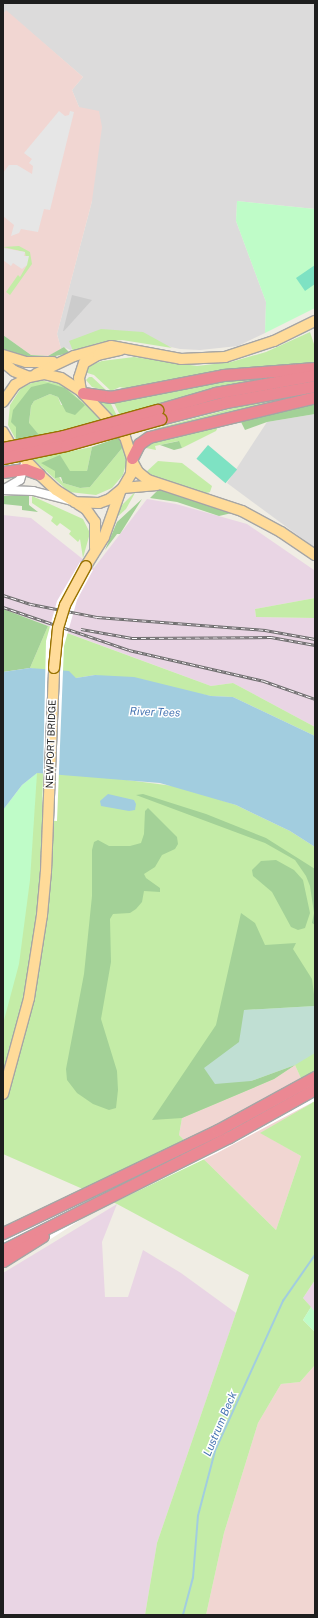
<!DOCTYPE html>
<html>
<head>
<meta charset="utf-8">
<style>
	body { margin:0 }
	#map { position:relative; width:318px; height:1618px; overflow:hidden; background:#f0ede4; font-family:"Public Sans",sans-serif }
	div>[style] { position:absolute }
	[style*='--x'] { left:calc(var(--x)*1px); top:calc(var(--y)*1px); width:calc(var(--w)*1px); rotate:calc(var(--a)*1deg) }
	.residential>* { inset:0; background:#dcdbdb }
	.commercial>* { inset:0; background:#f1d6d2 }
	.industrial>* { inset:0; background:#e9d5e4 }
	.religious>* { inset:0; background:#ccc }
	.grass>* { inset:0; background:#c4eca7 }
	.forest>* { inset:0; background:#a3d197 }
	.wetland>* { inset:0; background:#c0dfd3 }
	.park>* { inset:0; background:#bffcc8 }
	.pitch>* { inset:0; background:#7ee2c3; transform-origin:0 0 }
	.parking>* { inset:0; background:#e6e6e6 }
	.water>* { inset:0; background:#a2cddf }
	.pier>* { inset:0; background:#fff }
	.stream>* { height:1.5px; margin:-0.75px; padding:0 0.75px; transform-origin:0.75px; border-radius:0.75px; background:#a2cddf }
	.roads { filter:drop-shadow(1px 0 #a5a5a5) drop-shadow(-1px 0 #a5a5a5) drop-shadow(0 1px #a5a5a5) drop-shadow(0 -1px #a5a5a5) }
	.minor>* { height:8px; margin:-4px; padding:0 4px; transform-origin:4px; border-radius:4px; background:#fff }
	.major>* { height:10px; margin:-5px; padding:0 5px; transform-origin:5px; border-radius:5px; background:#ffdb99 }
	.highway>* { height:11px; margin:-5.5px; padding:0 5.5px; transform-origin:5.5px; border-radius:5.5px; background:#eb8893 }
	.rail>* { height:3px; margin-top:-1.5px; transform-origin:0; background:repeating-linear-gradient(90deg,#fff 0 4.5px,#6c6c6c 0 9px); box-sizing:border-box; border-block:1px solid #6c6c6c }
	.bridges { filter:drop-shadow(1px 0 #987200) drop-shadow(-1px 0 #987200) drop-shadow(0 1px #987200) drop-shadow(0 -1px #987200) }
	.major-bridge>* { height:10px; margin:-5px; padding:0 5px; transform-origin:5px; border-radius:5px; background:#ffdb99 }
	.highway-bridge>* { height:11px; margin:-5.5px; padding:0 5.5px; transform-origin:5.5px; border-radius:5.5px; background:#eb8893 }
	span { translate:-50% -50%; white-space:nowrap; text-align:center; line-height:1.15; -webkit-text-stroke:3px #fff; paint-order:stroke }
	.street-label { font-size:10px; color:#1e1e1e }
	.water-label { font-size:11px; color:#4674b2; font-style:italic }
	.frame { position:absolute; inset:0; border:4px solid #1e1e1e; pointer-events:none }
</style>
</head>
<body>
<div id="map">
	<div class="residential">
		<i style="clip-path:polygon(3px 3px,315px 3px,315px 209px,237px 201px,236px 221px,266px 302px,265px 333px,238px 346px,200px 350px,180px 349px,121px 336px,70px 350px,64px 347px,61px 349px,57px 334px,92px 201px,79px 107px,72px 90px,83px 77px,6px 11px,3px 14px)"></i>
		<i style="clip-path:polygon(315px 414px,315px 548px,227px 483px,267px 422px)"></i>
	</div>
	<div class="commercial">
		<i style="clip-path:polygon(6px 10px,83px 77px,72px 90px,79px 107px,99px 111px,102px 127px,92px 201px,57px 334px,61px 349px,48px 356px,31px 355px,3px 335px,3px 14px)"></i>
		<i style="clip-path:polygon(295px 1065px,312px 1103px,261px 1133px,301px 1156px,276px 1230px,179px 1135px,182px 1118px,274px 1079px)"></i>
		<i style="clip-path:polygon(315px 1365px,315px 1615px,206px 1615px,224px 1533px,258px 1423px,281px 1384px,300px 1382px)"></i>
	</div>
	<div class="industrial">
		<i style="clip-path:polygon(147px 499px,176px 504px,247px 524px,314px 570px,315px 598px,255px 609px,256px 617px,315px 618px,315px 727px,233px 683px,211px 686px,3px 609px,3px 515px,31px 518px,94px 568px)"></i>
		<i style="clip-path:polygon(117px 1204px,102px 1242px,105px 1297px,128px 1297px,143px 1250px,181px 1273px,236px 1313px,157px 1543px,145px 1615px,3px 1615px,3px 1273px)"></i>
		<i style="clip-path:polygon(315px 1280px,315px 1312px,303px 1298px)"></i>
	</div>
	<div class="religious">
		<i style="clip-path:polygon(72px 295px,92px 300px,64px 331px,63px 331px)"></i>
	</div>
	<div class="grass">
		<i style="clip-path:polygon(19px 246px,30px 252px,32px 264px,10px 295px,6px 292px,18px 275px,20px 277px,27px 265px,25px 252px,3px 247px)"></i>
		<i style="clip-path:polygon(101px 329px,143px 332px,172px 348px,122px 340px,98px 343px,73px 351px,69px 341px)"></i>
		<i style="clip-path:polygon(310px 332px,315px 347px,315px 365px,128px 389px,120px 387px,111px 391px,94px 375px,84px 372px,91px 365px,102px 361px,134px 357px,197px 366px,231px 362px,266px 352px)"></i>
		<i style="clip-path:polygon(89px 377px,92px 377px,107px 391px,92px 387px,86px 380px)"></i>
		<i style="clip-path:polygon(257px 377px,257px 380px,191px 395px,120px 415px,113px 401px,210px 380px)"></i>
		<i style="clip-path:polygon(38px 380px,62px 384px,102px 419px,40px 436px,29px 424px,31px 406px,34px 401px,50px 394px,58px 397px,61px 405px,85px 405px,31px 387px,16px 427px,16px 440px,8px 425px,10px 405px,21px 388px)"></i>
		<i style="clip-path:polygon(297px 395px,156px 431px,154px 429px,272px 398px)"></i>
		<i style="clip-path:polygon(97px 399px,109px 400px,117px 416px,114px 417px)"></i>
		<i style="clip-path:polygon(241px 417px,241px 422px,219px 425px,216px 431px,182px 448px,178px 441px,155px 446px,156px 450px,146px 448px,144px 445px,149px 440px)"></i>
		<i style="clip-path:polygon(92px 447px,87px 471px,55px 471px,63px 483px,80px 488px,90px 487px,123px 447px,127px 459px,123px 475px,112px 488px,96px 495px,69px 492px,33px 459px)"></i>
		<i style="clip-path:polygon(158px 461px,182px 463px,212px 486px,210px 492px,204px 494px,145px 473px)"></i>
		<i style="clip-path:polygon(136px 491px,126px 509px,115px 519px,120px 507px)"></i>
		<i style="clip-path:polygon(32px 496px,83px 519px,90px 533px,83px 558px,80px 539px,78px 542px,69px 534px,71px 531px,60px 523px,57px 526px,51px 521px,53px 517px,32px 503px)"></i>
		<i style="clip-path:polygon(315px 598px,315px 618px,256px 617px,255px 609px)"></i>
		<i style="clip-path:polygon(48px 626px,211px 686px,233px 683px,315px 727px,315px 736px,233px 697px,211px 696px,95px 675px,76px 678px,30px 668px)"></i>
		<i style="clip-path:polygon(evenodd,37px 773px,104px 777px,181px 787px,236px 805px,290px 831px,315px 847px,315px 1280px,303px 1298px,311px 1307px,303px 1320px,315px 1332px,315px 1365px,300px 1382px,281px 1384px,258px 1423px,224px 1533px,206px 1615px,145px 1615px,157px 1543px,249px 1275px,117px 1204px,3px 1154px,3px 810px,37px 773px,295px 1065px,312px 1103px,260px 1133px,301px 1156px,276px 1230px,179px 1135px,182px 1118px,274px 1079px,295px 1065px)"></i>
	</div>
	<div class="forest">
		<i style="clip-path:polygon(3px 335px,31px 355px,48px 356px,64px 347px,70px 353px,36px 360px,3px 351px)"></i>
		<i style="clip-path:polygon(48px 383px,65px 388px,85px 405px,75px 415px,66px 412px,58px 397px,50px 394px,34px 401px,31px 406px,29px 423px,40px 436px,16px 440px,16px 427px,11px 422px,13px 410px,31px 387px)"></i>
		<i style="clip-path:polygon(315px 399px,315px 414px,267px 422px,245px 430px,241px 422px,241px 417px)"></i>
		<i style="clip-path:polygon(120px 437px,123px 447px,90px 487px,80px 488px,63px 483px,61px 477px,55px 478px,55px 471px,41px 463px,60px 455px,70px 471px,87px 471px,92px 447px)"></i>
		<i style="clip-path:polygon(179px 441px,182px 448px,174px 450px,160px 445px)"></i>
		<i style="clip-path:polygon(161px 487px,196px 497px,232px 513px,219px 516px,177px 502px,150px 498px)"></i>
		<i style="clip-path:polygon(29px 495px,29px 505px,38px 512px,22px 510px,22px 506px,3px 504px,3px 496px)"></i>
		<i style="clip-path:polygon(142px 499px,120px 534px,117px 534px,105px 550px,117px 522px)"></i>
		<i style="clip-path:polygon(3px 609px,48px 626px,30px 668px,3px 672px)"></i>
		<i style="clip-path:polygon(143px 794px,206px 814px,266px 838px,315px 869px,315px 925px,312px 923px,314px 913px,310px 886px,306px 876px,295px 860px,265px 843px,136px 795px)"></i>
		<i style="clip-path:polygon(148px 808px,177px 837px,178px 844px,175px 849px,162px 855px,155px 867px,144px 874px,146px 878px,160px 888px,160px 892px,144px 891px,142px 902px,136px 909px,130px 913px,113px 914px,110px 919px,111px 962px,101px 1019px,117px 1071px,118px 1090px,116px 1108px,109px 1110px,93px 1104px,77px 1093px,67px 1080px,66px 1069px,84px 974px,92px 896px,92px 850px,94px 842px,98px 840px,109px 846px,130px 846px,141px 843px,144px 834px,145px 811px)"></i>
		<i style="clip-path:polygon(276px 860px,294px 870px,303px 880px,310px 913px,305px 928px,298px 930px,291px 927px,272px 892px,253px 876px,252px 870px,261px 861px)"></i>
		<i style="clip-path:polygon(241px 913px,255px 923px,265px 945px,296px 943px,293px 949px,312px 979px,315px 1002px,315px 1006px,244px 1010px,251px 1081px,295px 1065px,274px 1079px,182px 1118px,152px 1120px,216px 1025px)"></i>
	</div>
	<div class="wetland">
		<i style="clip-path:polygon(315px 1006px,315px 1053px,295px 1065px,251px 1081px,215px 1084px,204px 1068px,239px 1042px,244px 1010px)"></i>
	</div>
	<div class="park">
		<i style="clip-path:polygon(237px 201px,315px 209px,315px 308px,265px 333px,266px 302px,236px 221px)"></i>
		<i style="clip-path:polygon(37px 773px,30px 880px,19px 964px,3px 1024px,3px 810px,22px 785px)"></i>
		<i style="clip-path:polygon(311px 1307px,315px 1312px,315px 1332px,303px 1320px)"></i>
	</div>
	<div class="pitch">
		<i style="clip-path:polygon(315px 265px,315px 284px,305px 291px,296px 278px)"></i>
		<i style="left:208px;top:445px;width:38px;height:18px;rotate:40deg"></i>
	</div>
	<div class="parking">
		<i style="clip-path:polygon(59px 111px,65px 116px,69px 115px,70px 111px,74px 112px,50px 210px,44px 209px,38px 232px,21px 229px,19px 233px,11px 236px,14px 225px,3px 216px,3px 173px,9px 165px,17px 165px,32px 174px,33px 166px,29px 163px,32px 159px,24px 153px)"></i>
		<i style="clip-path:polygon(3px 248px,25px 252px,24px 256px,29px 256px,27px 265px,22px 269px,13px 263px,11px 266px,3px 260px)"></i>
	</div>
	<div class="water">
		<i style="clip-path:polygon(30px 668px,69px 671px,76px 678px,95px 675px,134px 677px,211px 696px,233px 697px,315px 736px,315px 847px,290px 831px,236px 805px,160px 783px,37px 773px,22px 785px,3px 810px,3px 672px)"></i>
		<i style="clip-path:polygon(108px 794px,134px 800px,136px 804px,135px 810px,129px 811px,101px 806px,100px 801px)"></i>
	</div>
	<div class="pier">
		<i style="clip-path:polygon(80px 562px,93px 570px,77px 600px,64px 646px,57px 821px,42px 820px,46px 641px,57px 601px)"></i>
		<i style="clip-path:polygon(315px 1074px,315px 1101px,217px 1153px,88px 1215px,10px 1265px,3px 1257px,3px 1230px,216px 1127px)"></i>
	</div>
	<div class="stream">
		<i style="--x:183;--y:1615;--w:38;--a:-75"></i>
		<i style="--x:193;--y:1578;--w:62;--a:-85.4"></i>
		<i style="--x:198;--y:1516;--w:67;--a:-75.3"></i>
		<i style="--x:215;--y:1451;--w:165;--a:-65.6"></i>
		<i style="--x:283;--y:1301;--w:56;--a:-55.2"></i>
	</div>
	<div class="roads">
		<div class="minor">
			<i style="--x:6;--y:488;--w:16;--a:-30"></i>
			<i style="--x:20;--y:480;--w:17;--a:-73"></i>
			<i style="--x:3;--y:490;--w:30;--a:2"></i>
			<i style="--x:33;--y:491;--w:40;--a:14.4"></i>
		</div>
		<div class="major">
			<i style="--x:3;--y:355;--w:24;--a:17"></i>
			<i style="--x:26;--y:362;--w:27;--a:0"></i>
			<i style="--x:3;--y:362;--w:14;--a:39"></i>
			<i style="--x:14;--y:371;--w:16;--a:22"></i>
			<i style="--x:36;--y:374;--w:42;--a:-25.3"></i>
			<i style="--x:74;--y:356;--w:38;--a:-15"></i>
			<i style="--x:111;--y:346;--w:71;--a:10.5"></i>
			<i style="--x:181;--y:359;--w:44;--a:-2.6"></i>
			<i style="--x:225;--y:357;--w:52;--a:-18.1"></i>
			<i style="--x:274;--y:341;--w:46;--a:-26"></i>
			<i style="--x:81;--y:391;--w:13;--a:-99"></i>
			<i style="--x:79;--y:378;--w:16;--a:-72"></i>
			<i style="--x:84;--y:363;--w:16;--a:-30"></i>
			<i style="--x:98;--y:355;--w:23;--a:-13"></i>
			<i style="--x:3;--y:402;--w:21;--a:-55"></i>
			<i style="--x:15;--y:385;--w:16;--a:-30"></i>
			<i style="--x:29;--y:377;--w:15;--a:-11"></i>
			<i style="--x:44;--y:374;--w:17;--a:13"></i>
			<i style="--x:61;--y:378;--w:24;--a:33"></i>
			<i style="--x:81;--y:391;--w:64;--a:46.3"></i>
			<i style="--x:125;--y:437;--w:22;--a:72"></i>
			<i style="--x:132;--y:458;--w:16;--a:94"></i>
			<i style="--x:131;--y:474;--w:16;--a:120"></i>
			<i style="--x:123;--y:488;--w:17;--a:140"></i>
			<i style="--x:110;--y:499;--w:12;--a:160"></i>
			<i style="--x:99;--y:503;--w:24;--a:-178"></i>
			<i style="--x:75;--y:502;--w:22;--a:-148"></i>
			<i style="--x:56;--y:490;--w:23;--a:-137"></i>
			<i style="--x:39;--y:474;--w:42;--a:-134"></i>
			<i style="--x:10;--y:444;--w:14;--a:-120"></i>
			<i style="--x:132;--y:461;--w:13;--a:61"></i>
			<i style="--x:138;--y:472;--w:13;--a:39"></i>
			<i style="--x:148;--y:480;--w:99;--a:18.3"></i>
			<i style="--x:242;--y:511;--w:44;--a:28.3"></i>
			<i style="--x:281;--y:532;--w:41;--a:34.1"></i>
			<i style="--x:123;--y:488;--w:34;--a:-5"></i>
			<i style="--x:78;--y:504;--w:9;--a:32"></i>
			<i style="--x:86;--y:509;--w:16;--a:55"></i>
			<i style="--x:95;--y:522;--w:26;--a:90"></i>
			<i style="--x:86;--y:566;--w:34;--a:-58"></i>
			<i style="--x:104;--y:537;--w:48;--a:-70.4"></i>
			<i style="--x:3;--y:1094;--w:99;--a:-74.8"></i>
			<i style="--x:29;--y:998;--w:84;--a:-81.1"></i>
			<i style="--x:42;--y:915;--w:44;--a:-84.8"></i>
			<i style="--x:46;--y:871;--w:203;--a:-87.7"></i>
		</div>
		<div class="highway">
			<i style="--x:83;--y:393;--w:27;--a:8"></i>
			<i style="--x:110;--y:397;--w:115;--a:-11"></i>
			<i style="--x:223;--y:375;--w:92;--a:-4.4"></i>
			<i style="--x:157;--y:410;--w:60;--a:-16.3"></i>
			<i style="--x:215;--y:393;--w:102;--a:-10.2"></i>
			<i style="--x:160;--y:419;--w:68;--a:-14.4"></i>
			<i style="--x:226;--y:402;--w:90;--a:-10.2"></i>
			<i style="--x:132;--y:458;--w:16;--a:-63"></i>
			<i style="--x:139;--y:444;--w:12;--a:-35"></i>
			<i style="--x:149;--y:437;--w:171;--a:-13.5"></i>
			<i style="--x:3;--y:472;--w:22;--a:-8"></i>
			<i style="--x:25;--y:469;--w:15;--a:20"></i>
			<i style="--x:3;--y:1233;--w:238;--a:-25.6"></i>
			<i style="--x:218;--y:1130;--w:111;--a:-28.7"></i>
			<i style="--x:3;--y:1250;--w:253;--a:-26.6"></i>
			<i style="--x:229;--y:1137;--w:98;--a:-29.2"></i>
			<i style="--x:3;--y:1261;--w:47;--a:-32"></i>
		</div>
	</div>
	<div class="rail">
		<i style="--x:3;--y:595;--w:29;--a:18"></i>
		<i style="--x:31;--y:604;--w:67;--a:11.1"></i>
		<i style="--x:97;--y:617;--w:169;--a:4.4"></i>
		<i style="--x:265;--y:630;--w:51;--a:10.2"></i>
		<i style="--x:3;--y:607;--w:133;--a:18.8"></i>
		<i style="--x:129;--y:650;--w:139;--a:12.9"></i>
		<i style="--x:264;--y:681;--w:54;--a:19.4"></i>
		<i style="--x:81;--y:629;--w:52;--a:10"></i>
		<i style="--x:132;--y:638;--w:139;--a:-0.4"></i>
		<i style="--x:271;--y:637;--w:45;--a:10.3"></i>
	</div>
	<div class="bridges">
		<div class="major-bridge">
			<i style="--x:54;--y:668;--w:40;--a:-84.3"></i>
			<i style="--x:58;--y:628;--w:24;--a:-73"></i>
			<i style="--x:65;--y:605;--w:44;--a:-61.7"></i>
		</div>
		<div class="highway-bridge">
			<i style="--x:3;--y:448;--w:61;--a:-11.3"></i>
			<i style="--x:63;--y:436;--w:98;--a:-15.5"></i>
			<i style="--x:3;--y:458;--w:64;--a:-11.7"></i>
			<i style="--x:66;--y:445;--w:98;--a:-15.5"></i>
		</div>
	</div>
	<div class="street-label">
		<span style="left:51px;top:744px;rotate:-88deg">NEWPORT BRIDGE</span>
	</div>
	<div class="water-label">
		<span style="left:155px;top:712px;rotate:2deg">River Tees</span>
		<span style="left:220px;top:1424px;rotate:-67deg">Lustrum Beck</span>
	</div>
	<div class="frame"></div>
</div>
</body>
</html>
